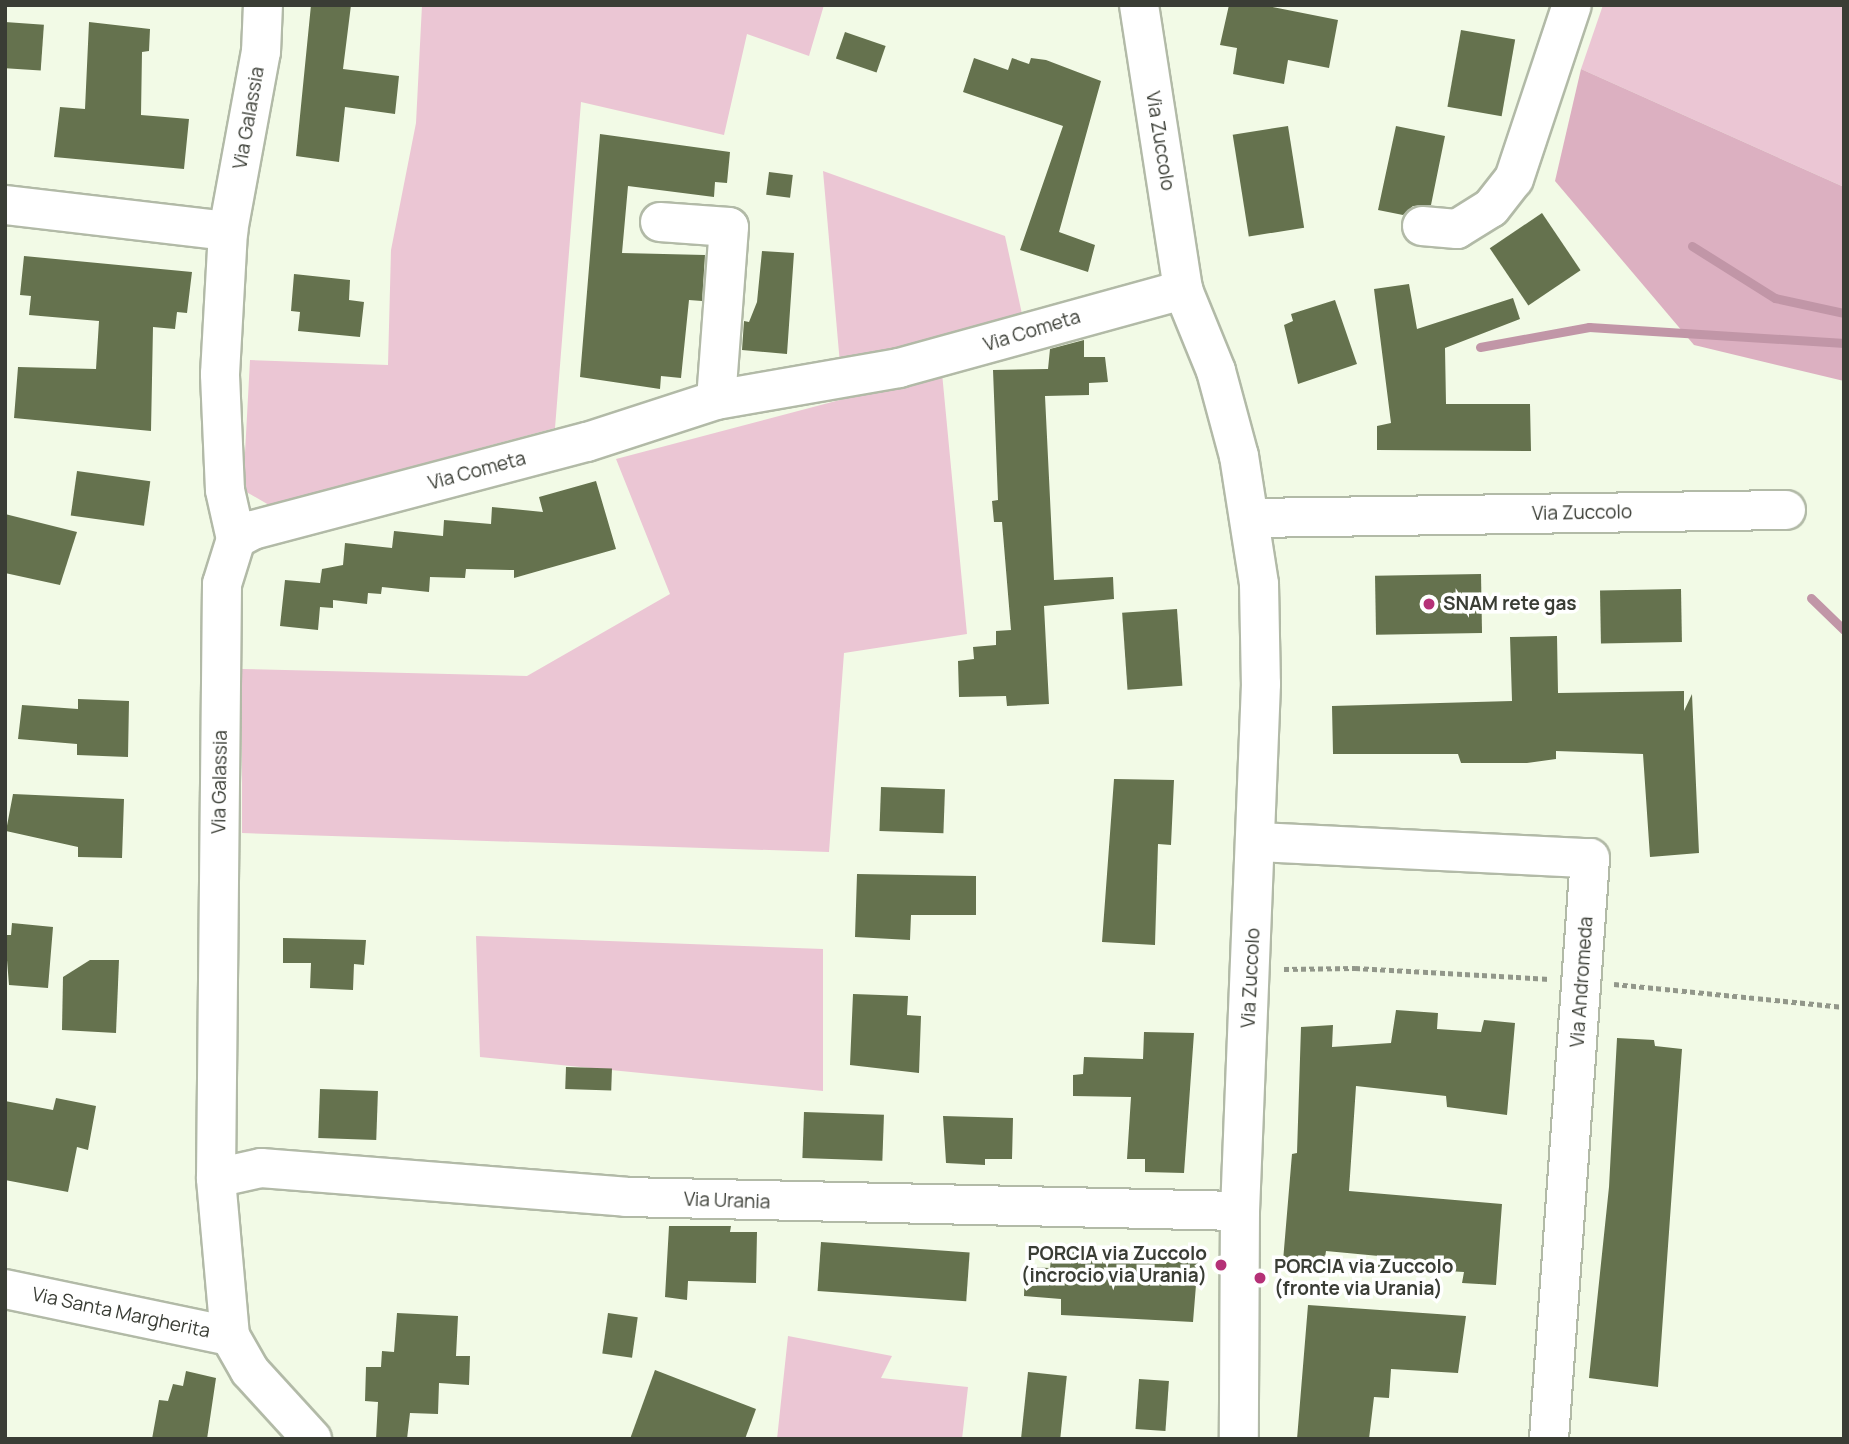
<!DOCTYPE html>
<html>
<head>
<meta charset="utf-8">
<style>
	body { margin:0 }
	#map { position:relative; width:1849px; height:1444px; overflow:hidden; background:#f2fae6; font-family:Manrope,sans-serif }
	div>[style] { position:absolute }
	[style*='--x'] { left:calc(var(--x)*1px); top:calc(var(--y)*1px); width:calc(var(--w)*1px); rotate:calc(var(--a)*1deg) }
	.green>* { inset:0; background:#ebc6d4 }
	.forest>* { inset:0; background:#dcb0c1 }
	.stream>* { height:9px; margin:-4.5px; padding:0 4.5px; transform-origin:4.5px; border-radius:4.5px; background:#c196a7 }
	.building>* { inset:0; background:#65724e; transform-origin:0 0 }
	.path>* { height:4.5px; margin-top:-2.25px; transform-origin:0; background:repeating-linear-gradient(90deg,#92978a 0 5px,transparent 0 8.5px) }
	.roads { filter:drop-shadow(2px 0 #b2baa7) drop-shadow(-2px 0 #b2baa7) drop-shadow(0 2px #b2baa7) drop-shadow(0 -2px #b2baa7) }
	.minor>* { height:38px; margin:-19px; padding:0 19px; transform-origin:19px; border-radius:19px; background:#fff }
	.dots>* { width:19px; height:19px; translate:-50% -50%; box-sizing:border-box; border:4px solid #fff; border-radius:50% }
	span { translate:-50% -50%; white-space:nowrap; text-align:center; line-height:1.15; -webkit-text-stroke:7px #fff; paint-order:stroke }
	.street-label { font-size:19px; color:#3a3d35 }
	.poi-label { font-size:19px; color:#3a3d35; font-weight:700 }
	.left { translate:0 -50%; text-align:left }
	.right { translate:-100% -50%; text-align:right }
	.frame { position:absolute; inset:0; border:7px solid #3a3d35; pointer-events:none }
</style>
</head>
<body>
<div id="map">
	<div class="green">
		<i style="clip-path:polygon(422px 5px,824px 5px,809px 56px,747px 34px,724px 135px,581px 102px,555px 428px,269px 505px,243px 490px,250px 360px,388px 365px,391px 250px,416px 123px)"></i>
		<i style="clip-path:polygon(1603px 5px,1844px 5px,1844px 187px,1581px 69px)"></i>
		<i style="clip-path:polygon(823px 171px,1005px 236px,1022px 314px,840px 364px)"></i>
		<i style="clip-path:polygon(942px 373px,967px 634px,844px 653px,829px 852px,242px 833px,242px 669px,527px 676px,670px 594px,616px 459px)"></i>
		<i style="clip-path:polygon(476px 936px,823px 949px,823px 1091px,480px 1057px)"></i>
		<i style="clip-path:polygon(788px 1336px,892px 1356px,881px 1378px,968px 1387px,962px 1439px,777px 1439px)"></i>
	</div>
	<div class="forest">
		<i style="clip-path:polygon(1581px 69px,1844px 187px,1844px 381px,1694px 345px,1555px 181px)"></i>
	</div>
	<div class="stream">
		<i style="--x:1692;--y:246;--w:98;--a:32.1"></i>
		<i style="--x:1775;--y:298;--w:71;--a:12.3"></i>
		<i style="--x:1480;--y:347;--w:111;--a:-10.4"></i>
		<i style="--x:1589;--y:327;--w:256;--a:3.6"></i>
		<i style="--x:1811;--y:598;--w:46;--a:44.1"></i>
	</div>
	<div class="building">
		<i style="clip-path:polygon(311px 5px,351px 5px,343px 69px,399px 76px,395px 114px,345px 107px,339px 162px,296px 156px)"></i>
		<i style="clip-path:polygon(1229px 5px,1262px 5px,1338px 20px,1329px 68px,1288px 60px,1284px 84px,1233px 74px,1237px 48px,1220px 45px)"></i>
		<i style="left:5px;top:22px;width:39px;height:46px;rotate:4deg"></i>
		<i style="clip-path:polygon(89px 22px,150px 29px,149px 51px,142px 52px,141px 115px,189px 119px,184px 169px,54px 157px,60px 107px,85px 109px)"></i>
		<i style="left:1461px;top:30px;width:55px;height:78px;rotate:10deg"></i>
		<i style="left:845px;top:32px;width:43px;height:28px;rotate:19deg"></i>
		<i style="clip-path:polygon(974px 58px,1008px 70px,1012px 58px,1029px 64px,1031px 58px,1046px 60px,1101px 81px,1059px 232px,1095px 245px,1088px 272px,1020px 250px,1063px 126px,963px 92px)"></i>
		<i style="left:1288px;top:126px;width:103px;height:56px;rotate:81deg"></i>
		<i style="clip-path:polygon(1396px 126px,1445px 136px,1431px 205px,1413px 206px,1403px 215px,1378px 210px)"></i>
		<i style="clip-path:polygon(600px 134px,730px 152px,727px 183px,715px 182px,714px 197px,628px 186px,622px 253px,705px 255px,702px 301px,689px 300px,681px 378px,661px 376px,660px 389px,580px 377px)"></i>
		<i style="left:769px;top:172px;width:24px;height:23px;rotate:7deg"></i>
		<i style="left:1542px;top:213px;width:69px;height:63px;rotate:56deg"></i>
		<i style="clip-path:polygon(762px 251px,794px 253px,787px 354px,742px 350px,744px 321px,749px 322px,757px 302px)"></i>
		<i style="clip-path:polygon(24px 256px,192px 272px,187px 313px,177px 312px,175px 329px,153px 327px,151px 431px,14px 418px,18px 367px,96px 369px,99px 321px,29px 315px,31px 296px,20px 295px)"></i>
		<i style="clip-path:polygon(294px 274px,350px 280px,349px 300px,364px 302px,360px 337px,298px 331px,300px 312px,291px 311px)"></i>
		<i style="clip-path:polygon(1409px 284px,1417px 329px,1513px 298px,1520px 319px,1445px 348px,1446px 404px,1530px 404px,1531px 451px,1377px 450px,1377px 426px,1391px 423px,1374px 289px)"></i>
		<i style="clip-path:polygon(1335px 300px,1357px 364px,1298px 384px,1284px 325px,1293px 321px,1291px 314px)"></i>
		<i style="clip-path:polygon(1084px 340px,1084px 357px,1105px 357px,1108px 382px,1089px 383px,1089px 395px,1045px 396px,1054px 580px,1113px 577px,1114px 599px,1044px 606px,1049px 704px,1007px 706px,1006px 696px,959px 697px,958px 661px,974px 659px,973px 647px,996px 645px,996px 631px,1011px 630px,1002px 522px,994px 522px,992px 501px,998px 500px,993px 370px,1048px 369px,1050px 349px)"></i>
		<i style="left:77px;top:471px;width:74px;height:45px;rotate:8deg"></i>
		<i style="clip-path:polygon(596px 481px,616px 549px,514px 578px,514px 570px,466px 569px,465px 578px,430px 577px,429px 592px,382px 587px,381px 594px,368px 593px,367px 604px,333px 600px,333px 608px,320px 607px,318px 630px,280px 626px,285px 580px,320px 583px,322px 569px,343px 565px,345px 543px,392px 548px,394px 531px,443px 536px,444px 520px,491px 524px,492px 507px,543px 512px,539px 497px)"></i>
		<i style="clip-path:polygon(5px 514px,77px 532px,60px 585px,5px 573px)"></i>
		<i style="left:1481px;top:574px;width:59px;height:106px;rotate:89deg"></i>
		<i style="left:1681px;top:589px;width:53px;height:81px;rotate:89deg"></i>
		<i style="left:1177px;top:609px;width:77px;height:55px;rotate:86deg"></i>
		<i style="clip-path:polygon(1557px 636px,1558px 693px,1684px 691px,1684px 711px,1692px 694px,1699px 853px,1650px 857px,1643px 754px,1556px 751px,1556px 759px,1527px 763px,1461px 763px,1458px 754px,1333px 754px,1332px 706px,1512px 701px,1510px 637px)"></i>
		<i style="clip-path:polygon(78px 699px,129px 701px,128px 757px,77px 755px,77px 744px,18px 739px,22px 705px,78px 709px)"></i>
		<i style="clip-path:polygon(1114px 779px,1174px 780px,1171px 845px,1158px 844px,1155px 945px,1102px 942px)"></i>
		<i style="left:881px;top:787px;width:64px;height:44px;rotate:2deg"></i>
		<i style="clip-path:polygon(13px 794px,124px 799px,122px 858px,78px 857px,78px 847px,6px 831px)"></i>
		<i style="clip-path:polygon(857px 874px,976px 876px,976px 915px,911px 915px,910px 940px,855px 937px)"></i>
		<i style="clip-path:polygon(12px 923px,53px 927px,48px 988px,9px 985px,5px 935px,11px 935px)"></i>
		<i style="clip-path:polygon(283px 938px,366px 940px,364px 965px,354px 964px,353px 990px,310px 988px,311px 963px,283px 963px)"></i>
		<i style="clip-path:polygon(90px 960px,119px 960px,116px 1033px,62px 1030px,63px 977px)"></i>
		<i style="clip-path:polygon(853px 994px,908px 996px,907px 1015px,921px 1016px,919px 1073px,850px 1065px)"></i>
		<i style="clip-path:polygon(1396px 1010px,1438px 1013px,1437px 1029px,1481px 1032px,1484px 1020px,1515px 1023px,1507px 1115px,1447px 1107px,1446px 1096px,1356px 1086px,1349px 1191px,1502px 1204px,1496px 1285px,1462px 1283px,1464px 1272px,1378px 1267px,1379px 1256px,1326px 1251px,1324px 1264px,1283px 1261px,1292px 1154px,1297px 1153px,1301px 1027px,1333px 1025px,1332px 1047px,1391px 1043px)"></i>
		<i style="clip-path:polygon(1144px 1032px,1194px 1033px,1184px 1173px,1145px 1172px,1145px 1159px,1127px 1159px,1131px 1097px,1073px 1096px,1073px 1075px,1083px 1074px,1084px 1057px,1143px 1059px)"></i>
		<i style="clip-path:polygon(1617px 1038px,1654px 1040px,1655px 1046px,1682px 1049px,1658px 1387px,1589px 1378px,1609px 1187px)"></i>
		<i style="left:566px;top:1067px;width:46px;height:22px;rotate:2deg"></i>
		<i style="left:320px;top:1089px;width:58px;height:49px;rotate:2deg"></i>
		<i style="clip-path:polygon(56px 1098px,96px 1106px,88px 1150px,77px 1147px,68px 1192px,5px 1180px,5px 1101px,53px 1110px)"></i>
		<i style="left:804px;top:1112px;width:80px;height:46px;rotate:2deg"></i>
		<i style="clip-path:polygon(943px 1116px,1013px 1118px,1012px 1159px,985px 1159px,985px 1165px,946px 1163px)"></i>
		<i style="clip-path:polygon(669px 1226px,731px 1226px,730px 1232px,757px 1232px,756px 1283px,688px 1281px,687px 1300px,665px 1297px)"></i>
		<i style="left:821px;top:1242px;width:149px;height:49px;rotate:4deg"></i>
		<i style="clip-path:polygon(1170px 1248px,1199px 1248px,1193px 1322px,1061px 1315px,1061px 1299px,1024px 1296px,1025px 1267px,1050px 1268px,1052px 1250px,1094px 1252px,1092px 1262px,1166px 1264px)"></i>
		<i style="clip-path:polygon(1308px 1305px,1466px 1316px,1458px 1373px,1391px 1369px,1389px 1398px,1374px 1397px,1369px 1439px,1297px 1439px)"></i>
		<i style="clip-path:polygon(397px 1313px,458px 1316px,456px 1356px,470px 1356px,469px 1385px,439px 1383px,438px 1414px,410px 1413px,407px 1439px,376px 1439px,378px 1402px,365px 1401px,366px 1367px,381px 1367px,382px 1351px,394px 1352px)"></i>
		<i style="left:608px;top:1313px;width:30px;height:41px;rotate:8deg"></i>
		<i style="clip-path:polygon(655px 1370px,756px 1409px,745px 1439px,630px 1439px)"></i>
		<i style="clip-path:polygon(186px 1371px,216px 1378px,207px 1439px,152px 1439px,159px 1400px,168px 1401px,173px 1384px,183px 1386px)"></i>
		<i style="left:1028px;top:1372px;width:39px;height:68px;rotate:6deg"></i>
		<i style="left:1139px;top:1379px;width:30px;height:50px;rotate:4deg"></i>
	</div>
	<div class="path">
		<i style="--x:1284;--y:969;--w:71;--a:-0.8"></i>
		<i style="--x:1355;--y:968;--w:195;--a:3.2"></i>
		<i style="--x:1614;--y:984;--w:231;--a:5.7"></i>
	</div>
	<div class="roads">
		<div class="minor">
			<i style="--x:1139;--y:5;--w:288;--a:81.2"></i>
			<i style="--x:1183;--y:290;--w:87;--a:67.8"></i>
			<i style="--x:1216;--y:371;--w:88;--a:74.9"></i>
			<i style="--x:1239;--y:456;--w:130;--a:81.1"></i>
			<i style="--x:1259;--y:584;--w:100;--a:88.9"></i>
			<i style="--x:1261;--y:684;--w:527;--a:92.28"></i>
			<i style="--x:1240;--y:1211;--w:228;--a:90.3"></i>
			<i style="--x:5;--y:205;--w:225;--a:6.7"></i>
			<i style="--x:660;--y:222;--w:69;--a:4.1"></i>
			<i style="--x:729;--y:227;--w:173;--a:94.3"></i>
			<i style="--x:1422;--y:226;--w:35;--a:5"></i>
			<i style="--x:1457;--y:229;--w:40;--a:-32"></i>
			<i style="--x:1491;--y:208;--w:37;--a:-52"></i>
			<i style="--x:1514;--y:179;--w:183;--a:-71.6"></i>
			<i style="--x:1252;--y:518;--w:534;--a:-0.86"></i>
			<i style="--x:236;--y:539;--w:19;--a:-28"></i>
			<i style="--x:253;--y:530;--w:345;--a:-14.8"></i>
			<i style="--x:587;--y:442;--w:136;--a:-18"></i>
			<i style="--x:716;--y:400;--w:186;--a:-9.9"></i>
			<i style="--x:899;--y:368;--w:295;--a:-15.4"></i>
			<i style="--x:1257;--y:842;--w:333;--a:2.8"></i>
			<i style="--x:1590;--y:858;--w:582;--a:94.04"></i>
			<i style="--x:216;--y:1178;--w:46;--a:-12.5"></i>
			<i style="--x:261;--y:1168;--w:366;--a:4.5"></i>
			<i style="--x:626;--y:1197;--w:614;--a:1.31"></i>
			<i style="--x:5;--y:1289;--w:230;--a:11.8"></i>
			<i style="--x:230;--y:1336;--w:40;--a:60.3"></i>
			<i style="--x:250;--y:1371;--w:92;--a:47.6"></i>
			<i style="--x:230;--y:1336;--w:159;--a:-95.1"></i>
			<i style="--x:216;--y:1178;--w:594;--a:-89.42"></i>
			<i style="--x:222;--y:584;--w:47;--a:-72.7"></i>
			<i style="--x:236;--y:539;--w:50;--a:-102.7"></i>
			<i style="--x:225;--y:490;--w:116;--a:-92.5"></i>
			<i style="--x:220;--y:374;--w:143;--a:-86.8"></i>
			<i style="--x:228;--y:231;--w:182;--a:-79.6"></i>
			<i style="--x:261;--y:52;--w:47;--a:-87.6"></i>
		</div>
	</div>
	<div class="dots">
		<i style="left:1429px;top:604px;background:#b53177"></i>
		<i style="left:1221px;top:1265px;background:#b53177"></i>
		<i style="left:1260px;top:1278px;background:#b53177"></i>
	</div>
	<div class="street-label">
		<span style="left:249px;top:118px;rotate:-80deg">Via Galassia</span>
		<span style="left:1160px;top:141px;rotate:81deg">Via Zuccolo</span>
		<span style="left:1032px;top:331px;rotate:-17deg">Via Cometa</span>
		<span style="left:477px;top:471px;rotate:-15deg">Via Cometa</span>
		<span style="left:1582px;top:513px;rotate:-1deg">Via Zuccolo</span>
		<span style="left:220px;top:782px;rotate:-89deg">Via Galassia</span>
		<span style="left:1251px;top:978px;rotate:-87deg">Via Zuccolo</span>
		<span style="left:1582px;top:982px;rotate:-86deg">Via Andromeda</span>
		<span style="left:727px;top:1201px;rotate:2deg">Via Urania</span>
		<span style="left:121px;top:1313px;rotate:12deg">Via Santa Margherita</span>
	</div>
	<div class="poi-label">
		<span class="left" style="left:1443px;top:604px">SNAM rete gas</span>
		<span class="right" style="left:1207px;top:1265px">PORCIA via Zuccolo<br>(incrocio via Urania)</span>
		<span class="left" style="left:1274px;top:1278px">PORCIA via Zuccolo<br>(fronte via Urania)</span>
	</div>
	<div class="frame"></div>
</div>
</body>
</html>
